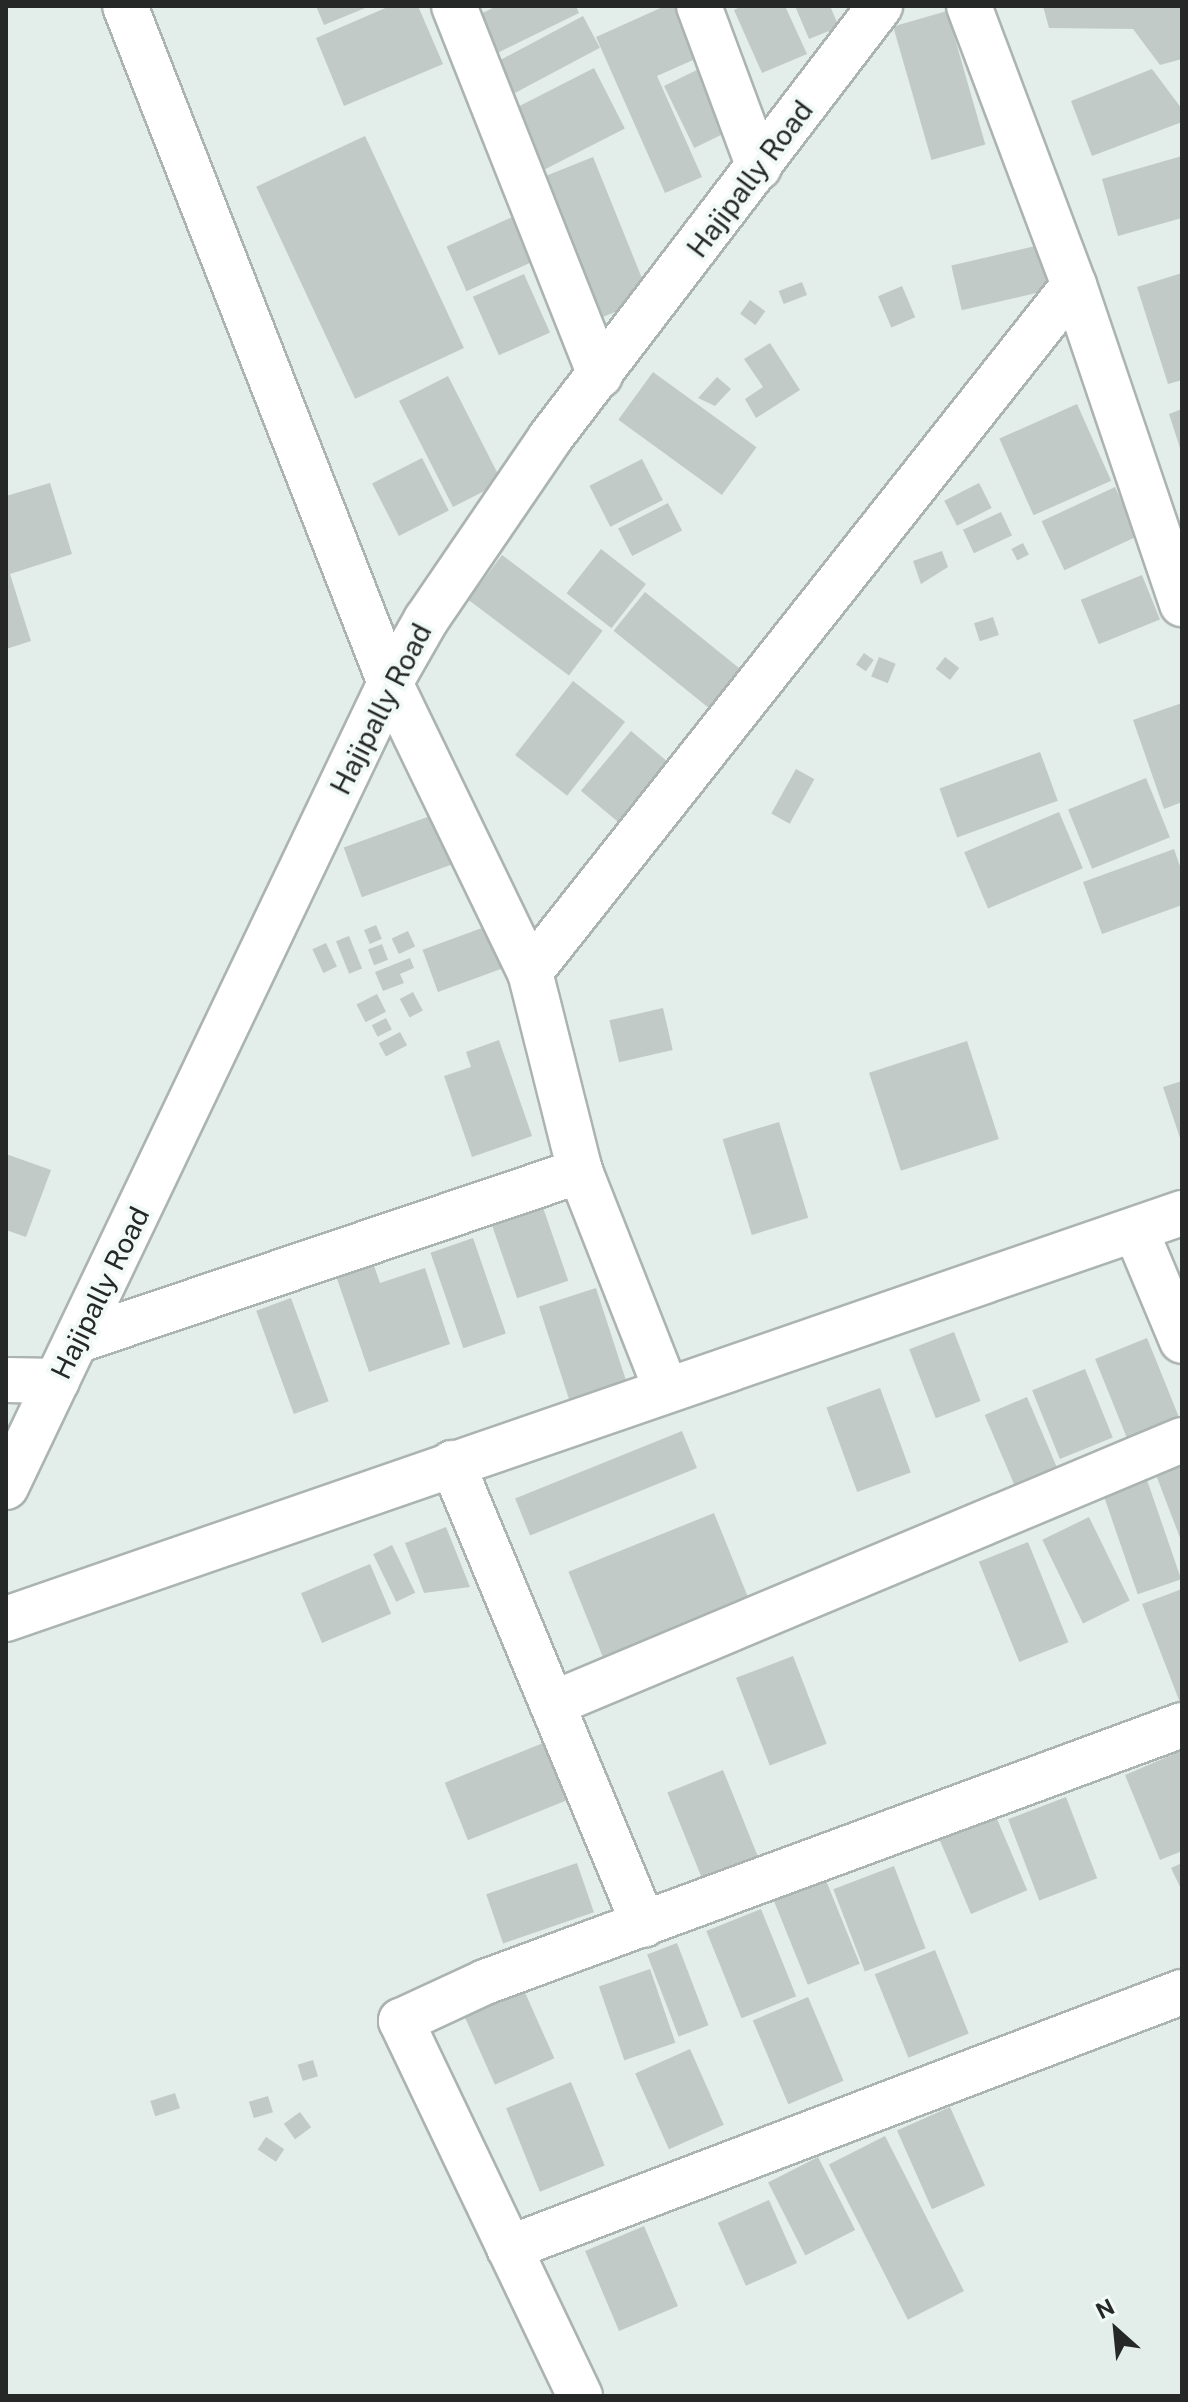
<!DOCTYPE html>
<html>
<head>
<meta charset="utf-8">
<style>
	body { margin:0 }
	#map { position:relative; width:1188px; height:2402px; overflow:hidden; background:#e3ede9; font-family:"Public Sans",sans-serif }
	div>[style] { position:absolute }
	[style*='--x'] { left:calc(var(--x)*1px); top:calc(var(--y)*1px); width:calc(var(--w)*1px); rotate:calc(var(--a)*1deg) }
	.building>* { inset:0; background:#c1cac7; transform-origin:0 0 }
	.roads { filter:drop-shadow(2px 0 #abb4b1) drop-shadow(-2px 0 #abb4b1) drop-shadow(0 2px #abb4b1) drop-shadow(0 -2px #abb4b1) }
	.minor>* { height:44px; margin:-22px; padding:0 22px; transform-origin:22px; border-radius:22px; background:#fff }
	span { translate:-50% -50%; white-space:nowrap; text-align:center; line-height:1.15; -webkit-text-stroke:8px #f1faf7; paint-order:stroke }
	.street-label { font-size:28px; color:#252827 }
	.frame { position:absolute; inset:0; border:8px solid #252827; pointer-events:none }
	.north { position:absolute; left:1076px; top:2290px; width:80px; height:80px; -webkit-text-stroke:6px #f1faf7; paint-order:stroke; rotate:333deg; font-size:22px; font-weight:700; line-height:32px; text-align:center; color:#252827 }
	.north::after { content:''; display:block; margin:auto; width:28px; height:36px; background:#252827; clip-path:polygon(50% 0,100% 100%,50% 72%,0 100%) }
</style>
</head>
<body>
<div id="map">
	<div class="building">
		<i style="clip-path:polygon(316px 6px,370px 6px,324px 25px)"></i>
		<i style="clip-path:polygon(390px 6px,418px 6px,443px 64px,344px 106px,316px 38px)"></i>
		<i style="clip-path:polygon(497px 6px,576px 6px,579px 13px,487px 58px,468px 20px)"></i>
		<i style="clip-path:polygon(665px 6px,680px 6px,702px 56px,657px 76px,702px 177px,665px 193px,596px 37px)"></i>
		<i style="clip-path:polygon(742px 6px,785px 6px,807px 54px,762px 73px,734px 10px)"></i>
		<i style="clip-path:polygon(795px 6px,830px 6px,839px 27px,809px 39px)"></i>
		<i style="clip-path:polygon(1043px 6px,1182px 6px,1182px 59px,1160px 65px,1133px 29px,1049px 28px)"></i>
		<i style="left:947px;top:11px;width:139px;height:56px;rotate:74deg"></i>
		<i style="left:583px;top:16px;width:36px;height:100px;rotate:62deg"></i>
		<i style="left:709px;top:64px;width:69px;height:50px;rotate:64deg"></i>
		<i style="left:594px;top:68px;width:68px;height:94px;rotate:63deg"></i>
		<i style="clip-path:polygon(1152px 69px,1182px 109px,1182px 122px,1092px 156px,1071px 101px)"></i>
		<i style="left:365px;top:136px;width:234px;height:120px;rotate:65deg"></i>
		<i style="clip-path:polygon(1182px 156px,1182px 218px,1118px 236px,1102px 179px)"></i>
		<i style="left:593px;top:157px;width:152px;height:57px;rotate:68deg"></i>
		<i style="left:526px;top:211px;width:49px;height:87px;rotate:66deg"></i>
		<i style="left:1040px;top:245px;width:46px;height:91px;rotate:77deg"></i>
		<i style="clip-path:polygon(1182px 273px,1182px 380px,1168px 384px,1137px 287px)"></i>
		<i style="left:524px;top:274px;width:64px;height:56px;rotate:66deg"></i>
		<i style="left:802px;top:282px;width:14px;height:25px;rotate:69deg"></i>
		<i style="left:902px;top:286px;width:34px;height:26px;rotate:67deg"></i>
		<i style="left:750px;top:300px;width:19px;height:17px;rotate:36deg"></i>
		<i style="clip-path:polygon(770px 343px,800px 390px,756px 418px,745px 399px,763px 387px,744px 359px)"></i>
		<i style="left:653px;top:372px;width:128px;height:59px;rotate:36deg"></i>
		<i style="left:448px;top:376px;width:119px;height:55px;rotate:63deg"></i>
		<i style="clip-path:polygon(717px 377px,731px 389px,715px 406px,698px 398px)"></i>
		<i style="left:1077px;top:404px;width:84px;height:85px;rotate:66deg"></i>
		<i style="clip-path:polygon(1182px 409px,1182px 450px,1181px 451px,1169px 414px)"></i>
		<i style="left:422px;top:458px;width:59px;height:56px;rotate:63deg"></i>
		<i style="left:642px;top:459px;width:46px;height:59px;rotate:63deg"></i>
		<i style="clip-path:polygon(50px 483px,72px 554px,10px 574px,31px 641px,6px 649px,6px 496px)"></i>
		<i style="left:979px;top:483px;width:28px;height:39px;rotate:63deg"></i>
		<i style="left:1115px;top:487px;width:54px;height:81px;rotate:65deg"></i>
		<i style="left:668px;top:503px;width:31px;height:56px;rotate:63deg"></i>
		<i style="left:1001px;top:512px;width:26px;height:42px;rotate:65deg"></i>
		<i style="left:1023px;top:543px;width:13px;height:13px;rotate:63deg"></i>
		<i style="left:601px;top:549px;width:57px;height:56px;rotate:38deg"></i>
		<i style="clip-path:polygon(942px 551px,948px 567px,921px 584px,913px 561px)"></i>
		<i style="left:502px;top:555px;width:126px;height:56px;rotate:37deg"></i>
		<i style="left:1142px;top:575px;width:48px;height:66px;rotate:68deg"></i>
		<i style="left:645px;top:592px;width:134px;height:50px;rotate:39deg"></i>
		<i style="left:993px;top:617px;width:19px;height:20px;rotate:72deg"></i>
		<i style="left:864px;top:653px;width:12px;height:14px;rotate:35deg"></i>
		<i style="left:879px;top:657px;width:18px;height:21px;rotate:22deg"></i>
		<i style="left:945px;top:657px;width:18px;height:15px;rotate:38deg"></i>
		<i style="left:573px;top:681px;width:66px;height:94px;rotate:38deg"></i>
		<i style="clip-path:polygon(1182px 703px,1182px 802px,1164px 809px,1133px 720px)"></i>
		<i style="left:631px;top:731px;width:53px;height:78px;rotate:40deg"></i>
		<i style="left:1040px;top:752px;width:52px;height:107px;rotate:70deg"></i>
		<i style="left:796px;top:769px;width:21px;height:51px;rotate:29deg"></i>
		<i style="left:1146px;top:778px;width:64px;height:84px;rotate:68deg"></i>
		<i style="left:1059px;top:812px;width:61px;height:103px;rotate:67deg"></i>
		<i style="left:433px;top:815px;width:53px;height:95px;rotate:70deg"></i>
		<i style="clip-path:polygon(1174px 849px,1182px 872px,1182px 905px,1102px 934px,1083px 882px)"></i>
		<i style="left:493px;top:924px;width:45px;height:75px;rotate:70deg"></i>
		<i style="left:376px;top:925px;width:15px;height:13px;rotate:67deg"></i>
		<i style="left:408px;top:931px;width:17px;height:18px;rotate:65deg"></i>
		<i style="left:349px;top:936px;width:35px;height:14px;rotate:68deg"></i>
		<i style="left:326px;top:943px;width:26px;height:15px;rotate:65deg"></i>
		<i style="left:382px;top:944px;width:17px;height:15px;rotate:69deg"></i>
		<i style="clip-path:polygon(410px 958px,414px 968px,400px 974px,404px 983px,383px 991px,375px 972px)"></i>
		<i style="left:413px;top:992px;width:21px;height:15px;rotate:62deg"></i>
		<i style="left:377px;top:994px;width:20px;height:23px;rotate:63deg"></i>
		<i style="left:663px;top:1008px;width:43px;height:55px;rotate:77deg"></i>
		<i style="left:386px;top:1018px;width:13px;height:16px;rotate:63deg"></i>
		<i style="left:400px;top:1032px;width:15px;height:24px;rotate:62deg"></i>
		<i style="clip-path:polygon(499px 1040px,532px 1136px,472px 1157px,444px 1076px,471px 1067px,466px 1052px)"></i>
		<i style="left:967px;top:1041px;width:103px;height:103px;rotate:72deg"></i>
		<i style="clip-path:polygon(1182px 1081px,1182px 1141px,1181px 1141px,1163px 1087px)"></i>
		<i style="left:779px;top:1122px;width:100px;height:59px;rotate:73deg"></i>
		<i style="clip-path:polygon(6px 1154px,51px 1170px,26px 1237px,6px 1230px)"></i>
		<i style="left:537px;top:1190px;width:96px;height:54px;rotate:71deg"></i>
		<i style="left:473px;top:1238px;width:101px;height:45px;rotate:71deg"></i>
		<i style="clip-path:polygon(371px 1257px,380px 1283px,425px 1268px,450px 1344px,369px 1372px,334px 1270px)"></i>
		<i style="left:596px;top:1288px;width:99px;height:60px;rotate:72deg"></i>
		<i style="left:291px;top:1298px;width:110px;height:37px;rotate:70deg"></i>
		<i style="left:954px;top:1332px;width:74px;height:48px;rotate:69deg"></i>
		<i style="left:1147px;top:1338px;width:87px;height:56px;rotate:68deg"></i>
		<i style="left:1085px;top:1369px;width:74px;height:57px;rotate:68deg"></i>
		<i style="left:880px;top:1388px;width:90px;height:57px;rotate:70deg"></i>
		<i style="left:1027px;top:1397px;width:78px;height:46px;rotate:67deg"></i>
		<i style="left:682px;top:1431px;width:40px;height:180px;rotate:68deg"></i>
		<i style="clip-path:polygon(1182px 1456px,1182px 1543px,1153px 1467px)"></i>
		<i style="left:1147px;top:1480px;width:105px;height:46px;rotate:71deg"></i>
		<i style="left:714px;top:1513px;width:100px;height:157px;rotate:68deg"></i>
		<i style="left:1089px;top:1517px;width:93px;height:52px;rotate:64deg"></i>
		<i style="clip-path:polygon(446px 1527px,470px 1587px,424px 1593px,405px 1543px)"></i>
		<i style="left:1028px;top:1542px;width:108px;height:53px;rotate:68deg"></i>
		<i style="left:392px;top:1545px;width:53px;height:21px;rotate:64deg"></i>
		<i style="left:370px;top:1564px;width:54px;height:75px;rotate:67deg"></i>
		<i style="clip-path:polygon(1182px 1589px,1182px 1699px,1179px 1700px,1142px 1604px)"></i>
		<i style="left:793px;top:1656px;width:94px;height:61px;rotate:69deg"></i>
		<i style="left:543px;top:1743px;width:62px;height:106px;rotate:68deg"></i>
		<i style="clip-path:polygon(1181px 1751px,1182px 1851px,1160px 1860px,1125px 1775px)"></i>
		<i style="left:723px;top:1770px;width:94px;height:60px;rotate:68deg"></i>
		<i style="left:1066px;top:1797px;width:87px;height:62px;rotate:69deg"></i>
		<i style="left:994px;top:1812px;width:85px;height:61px;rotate:67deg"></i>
		<i style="left:577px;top:1863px;width:52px;height:96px;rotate:71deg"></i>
		<i style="clip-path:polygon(1182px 1863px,1182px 1891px,1171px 1868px)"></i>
		<i style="left:894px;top:1866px;width:88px;height:65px;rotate:69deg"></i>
		<i style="left:823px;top:1873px;width:98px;height:56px;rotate:68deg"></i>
		<i style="left:761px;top:1909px;width:94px;height:59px;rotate:68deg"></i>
		<i style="left:677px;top:1943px;width:88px;height:32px;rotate:69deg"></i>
		<i style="left:935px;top:1950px;width:90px;height:65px;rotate:68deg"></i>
		<i style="left:650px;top:1969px;width:78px;height:54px;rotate:71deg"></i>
		<i style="left:523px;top:1988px;width:77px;height:65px;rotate:66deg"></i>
		<i style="left:808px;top:1997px;width:91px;height:60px;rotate:67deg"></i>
		<i style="left:690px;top:2049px;width:83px;height:60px;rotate:66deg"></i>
		<i style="left:313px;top:2060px;width:17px;height:16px;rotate:73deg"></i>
		<i style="left:571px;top:2082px;width:90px;height:70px;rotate:68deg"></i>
		<i style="left:175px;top:2093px;width:16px;height:26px;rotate:72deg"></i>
		<i style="left:268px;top:2096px;width:17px;height:20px;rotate:73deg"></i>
		<i style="left:950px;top:2107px;width:86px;height:58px;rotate:66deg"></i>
		<i style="left:300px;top:2112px;width:19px;height:20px;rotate:54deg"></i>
		<i style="left:885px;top:2136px;width:174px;height:63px;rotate:63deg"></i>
		<i style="left:266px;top:2137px;width:22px;height:15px;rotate:34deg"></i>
		<i style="left:818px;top:2157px;width:82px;height:56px;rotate:63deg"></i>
		<i style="left:769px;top:2200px;width:69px;height:56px;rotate:66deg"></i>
		<i style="left:644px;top:2226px;width:87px;height:64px;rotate:67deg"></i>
	</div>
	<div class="roads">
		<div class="minor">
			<i style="--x:125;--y:6;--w:727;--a:68.62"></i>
			<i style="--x:390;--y:683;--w:321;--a:64.2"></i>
			<i style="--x:530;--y:972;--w:205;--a:75.9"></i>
			<i style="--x:580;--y:1171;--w:234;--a:68.5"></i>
			<i style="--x:454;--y:6;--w:397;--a:68.4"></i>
			<i style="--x:699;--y:6;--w:172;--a:69.6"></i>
			<i style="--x:969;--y:6;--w:298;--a:69.4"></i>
			<i style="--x:1074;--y:285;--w:337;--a:71.3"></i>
			<i style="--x:530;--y:972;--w:876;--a:-51.63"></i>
			<i style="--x:1136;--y:1231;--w:119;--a:67.3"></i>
			<i style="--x:79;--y:1340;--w:529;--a:-18.64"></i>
			<i style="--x:6;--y:1380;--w:51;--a:1.1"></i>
			<i style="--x:452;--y:1463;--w:500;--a:67.43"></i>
			<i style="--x:6;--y:1487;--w:891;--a:-64.47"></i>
			<i style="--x:390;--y:683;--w:73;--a:-60.3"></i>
			<i style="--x:426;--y:620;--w:220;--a:-55.7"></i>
			<i style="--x:550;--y:438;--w:544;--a:-52.62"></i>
			<i style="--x:6;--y:1619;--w:1244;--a:-19.05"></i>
			<i style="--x:552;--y:1704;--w:683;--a:-22.74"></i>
			<i style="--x:509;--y:2248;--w:720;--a:-20.83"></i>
			<i style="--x:580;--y:2396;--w:416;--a:-115.5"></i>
			<i style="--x:401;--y:2021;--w:93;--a:-24.9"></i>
			<i style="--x:485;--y:1982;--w:743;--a:-20.24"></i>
		</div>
	</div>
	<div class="street-label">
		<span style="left:750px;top:179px;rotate:-53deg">Hajipally Road</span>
		<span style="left:381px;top:709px;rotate:-63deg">Hajipally Road</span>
		<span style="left:100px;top:1293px;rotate:-64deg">Hajipally Road</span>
	</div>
	<div class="frame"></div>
	<div class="north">N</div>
</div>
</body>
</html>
